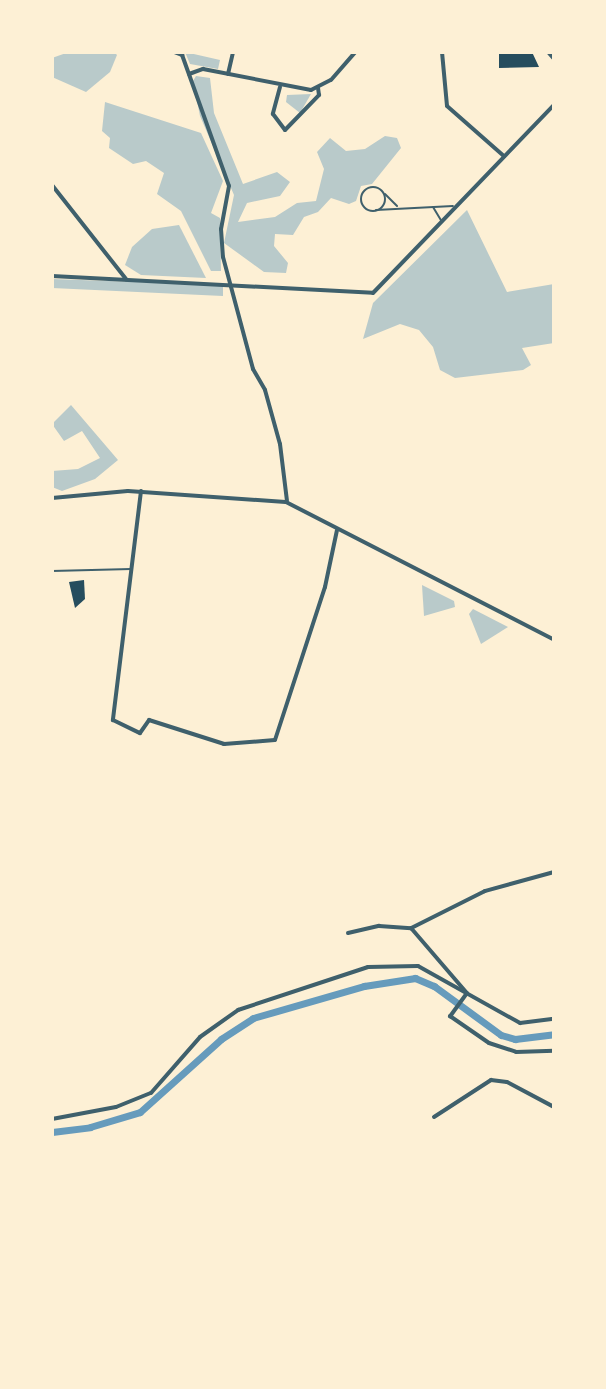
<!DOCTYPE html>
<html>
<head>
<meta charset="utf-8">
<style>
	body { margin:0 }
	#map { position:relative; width:606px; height:1389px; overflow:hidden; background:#fdf0d5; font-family:"Titillium Web",sans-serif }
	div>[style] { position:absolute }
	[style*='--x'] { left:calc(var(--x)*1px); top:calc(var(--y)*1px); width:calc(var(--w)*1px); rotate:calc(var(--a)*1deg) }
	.green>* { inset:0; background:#b9caca }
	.canal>* { height:7px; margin:-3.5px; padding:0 3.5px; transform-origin:3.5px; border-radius:3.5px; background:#669bbc }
	.building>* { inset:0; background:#264d5e }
	.service>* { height:2px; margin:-1px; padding:0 1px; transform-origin:1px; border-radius:1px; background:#3f606c }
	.service>.ring { margin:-1px; padding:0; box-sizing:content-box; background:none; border:2px solid #3f606c; border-radius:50% }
	.minor>* { height:4px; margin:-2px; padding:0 2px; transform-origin:2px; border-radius:2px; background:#3f606c }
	span { translate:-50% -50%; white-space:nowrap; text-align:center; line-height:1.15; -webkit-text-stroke:6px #fdf0d5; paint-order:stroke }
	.frame { position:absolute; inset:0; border:54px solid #fdf0d5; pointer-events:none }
</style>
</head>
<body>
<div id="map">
	<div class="green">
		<i style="clip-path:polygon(69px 52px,114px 52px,117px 55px,110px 72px,86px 92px,52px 77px,52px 58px)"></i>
		<i style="clip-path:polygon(185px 52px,220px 60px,218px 69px,190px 64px)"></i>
		<i style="clip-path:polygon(196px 76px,210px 78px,214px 113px,243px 184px,277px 172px,290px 182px,280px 196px,247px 203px,238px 222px,275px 217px,297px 203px,316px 201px,324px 169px,317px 152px,330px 138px,346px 151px,365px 149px,385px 136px,397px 138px,401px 148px,372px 184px,361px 186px,356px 201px,349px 204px,331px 198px,318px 212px,304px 217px,293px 235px,275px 234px,274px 246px,288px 263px,286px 273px,264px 272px,224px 243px,234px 195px,200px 116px,193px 81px)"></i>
		<i style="clip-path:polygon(311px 94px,300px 113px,286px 102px,287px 95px)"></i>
		<i style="clip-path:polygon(105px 102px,201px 133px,223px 181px,211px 213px,220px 218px,221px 271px,211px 271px,181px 211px,157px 194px,164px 173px,146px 161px,133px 164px,109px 148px,110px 138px,102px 131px)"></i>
		<i style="clip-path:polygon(467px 210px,507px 292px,554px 284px,554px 343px,522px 348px,531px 365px,523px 370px,455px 378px,440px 370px,433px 347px,419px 330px,400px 324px,363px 339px,373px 303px)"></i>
		<i style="clip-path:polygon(179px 225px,206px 278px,141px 275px,125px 265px,132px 247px,152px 229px)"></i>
		<i style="clip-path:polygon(52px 279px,223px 285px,223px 296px,52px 288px)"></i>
		<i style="clip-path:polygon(71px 405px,118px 460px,95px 479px,62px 491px,52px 487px,52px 471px,78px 469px,100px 458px,82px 431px,64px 441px,52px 424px)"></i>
		<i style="clip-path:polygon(422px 585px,454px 601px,455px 607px,424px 616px)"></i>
		<i style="clip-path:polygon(473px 609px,508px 627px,481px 644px,469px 614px)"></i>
	</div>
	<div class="canal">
		<i style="--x:52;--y:1132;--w:38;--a:-7"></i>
		<i style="--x:90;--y:1127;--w:52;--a:-16.7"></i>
		<i style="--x:140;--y:1112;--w:109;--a:-42"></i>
		<i style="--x:221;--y:1039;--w:38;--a:-33"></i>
		<i style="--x:253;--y:1018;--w:116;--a:-16.1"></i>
		<i style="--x:364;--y:986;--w:52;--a:-8.9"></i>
		<i style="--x:415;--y:978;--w:21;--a:23"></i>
		<i style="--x:434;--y:986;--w:83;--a:36.2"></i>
		<i style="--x:501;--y:1035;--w:15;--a:16"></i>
		<i style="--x:515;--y:1039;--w:39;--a:-7"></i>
	</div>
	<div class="building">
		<i style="clip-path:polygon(499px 52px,532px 52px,539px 67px,499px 68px)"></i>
		<i style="clip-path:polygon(84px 580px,85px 599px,75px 608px,69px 582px)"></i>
	</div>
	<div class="service">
		<i class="ring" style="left:361px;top:187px;width:22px;height:22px"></i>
		<i style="--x:385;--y:194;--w:17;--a:45"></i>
		<i style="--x:433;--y:207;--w:17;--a:59"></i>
		<i style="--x:376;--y:210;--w:77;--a:-3"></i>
		<i style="--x:52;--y:571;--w:79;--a:-1.5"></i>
	</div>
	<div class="minor">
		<i style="--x:174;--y:52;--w:9;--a:21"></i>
		<i style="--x:181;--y:52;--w:142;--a:70.3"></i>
		<i style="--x:229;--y:186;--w:44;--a:100.5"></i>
		<i style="--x:221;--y:229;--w:28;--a:86"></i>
		<i style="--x:223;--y:257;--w:116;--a:75"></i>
		<i style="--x:253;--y:369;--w:24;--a:60"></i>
		<i style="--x:265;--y:390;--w:56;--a:74.5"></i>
		<i style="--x:280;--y:444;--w:57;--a:83"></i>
		<i style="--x:442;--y:52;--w:54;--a:84.7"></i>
		<i style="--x:447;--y:106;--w:76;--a:41.3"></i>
		<i style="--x:548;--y:52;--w:9;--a:49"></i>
		<i style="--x:189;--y:74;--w:15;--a:-20"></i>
		<i style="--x:203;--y:69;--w:110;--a:11"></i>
		<i style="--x:311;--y:90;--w:22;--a:-27"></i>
		<i style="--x:331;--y:80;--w:37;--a:-49"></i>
		<i style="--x:228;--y:74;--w:23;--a:-77"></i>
		<i style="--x:280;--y:87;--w:28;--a:105"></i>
		<i style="--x:273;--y:114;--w:20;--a:53"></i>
		<i style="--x:285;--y:130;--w:49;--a:-45.8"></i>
		<i style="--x:319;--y:95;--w:7;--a:-98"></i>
		<i style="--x:52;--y:185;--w:120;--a:51.8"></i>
		<i style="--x:52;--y:276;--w:321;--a:3"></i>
		<i style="--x:373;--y:293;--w:261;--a:-46.1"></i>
		<i style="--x:141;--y:491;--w:231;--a:97"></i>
		<i style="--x:113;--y:720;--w:30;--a:26"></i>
		<i style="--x:140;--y:733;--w:16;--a:-55"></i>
		<i style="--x:149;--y:720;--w:79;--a:17.7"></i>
		<i style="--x:224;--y:744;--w:51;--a:-4.5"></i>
		<i style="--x:275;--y:740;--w:161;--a:-71.9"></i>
		<i style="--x:325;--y:587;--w:58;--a:-78.1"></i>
		<i style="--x:52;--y:498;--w:76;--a:-5.3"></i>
		<i style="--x:128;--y:491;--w:158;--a:4"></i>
		<i style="--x:286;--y:502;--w:301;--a:27.2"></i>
		<i style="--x:554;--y:872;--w:72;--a:164.6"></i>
		<i style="--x:485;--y:891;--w:83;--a:153.4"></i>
		<i style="--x:411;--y:928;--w:86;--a:49.3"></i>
		<i style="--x:467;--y:993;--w:29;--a:126"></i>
		<i style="--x:450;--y:1016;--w:47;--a:34.7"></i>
		<i style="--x:489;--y:1043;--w:28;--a:18"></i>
		<i style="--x:516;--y:1052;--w:38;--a:-2"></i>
		<i style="--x:348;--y:933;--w:32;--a:-13"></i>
		<i style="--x:379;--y:926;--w:32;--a:4"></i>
		<i style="--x:434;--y:1117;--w:68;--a:-33"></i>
		<i style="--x:491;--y:1080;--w:16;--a:7"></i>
		<i style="--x:507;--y:1082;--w:53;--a:28"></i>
		<i style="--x:52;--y:1119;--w:65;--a:-10.6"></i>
		<i style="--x:116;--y:1107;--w:38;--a:-22"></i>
		<i style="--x:151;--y:1093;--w:74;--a:-48.8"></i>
		<i style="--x:200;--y:1037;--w:47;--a:-35.4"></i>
		<i style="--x:238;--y:1010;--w:137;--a:-18.3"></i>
		<i style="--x:368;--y:967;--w:50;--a:-1.1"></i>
		<i style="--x:418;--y:966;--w:117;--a:29.2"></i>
		<i style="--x:520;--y:1023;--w:34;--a:-7"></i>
	</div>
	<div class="frame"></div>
</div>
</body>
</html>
